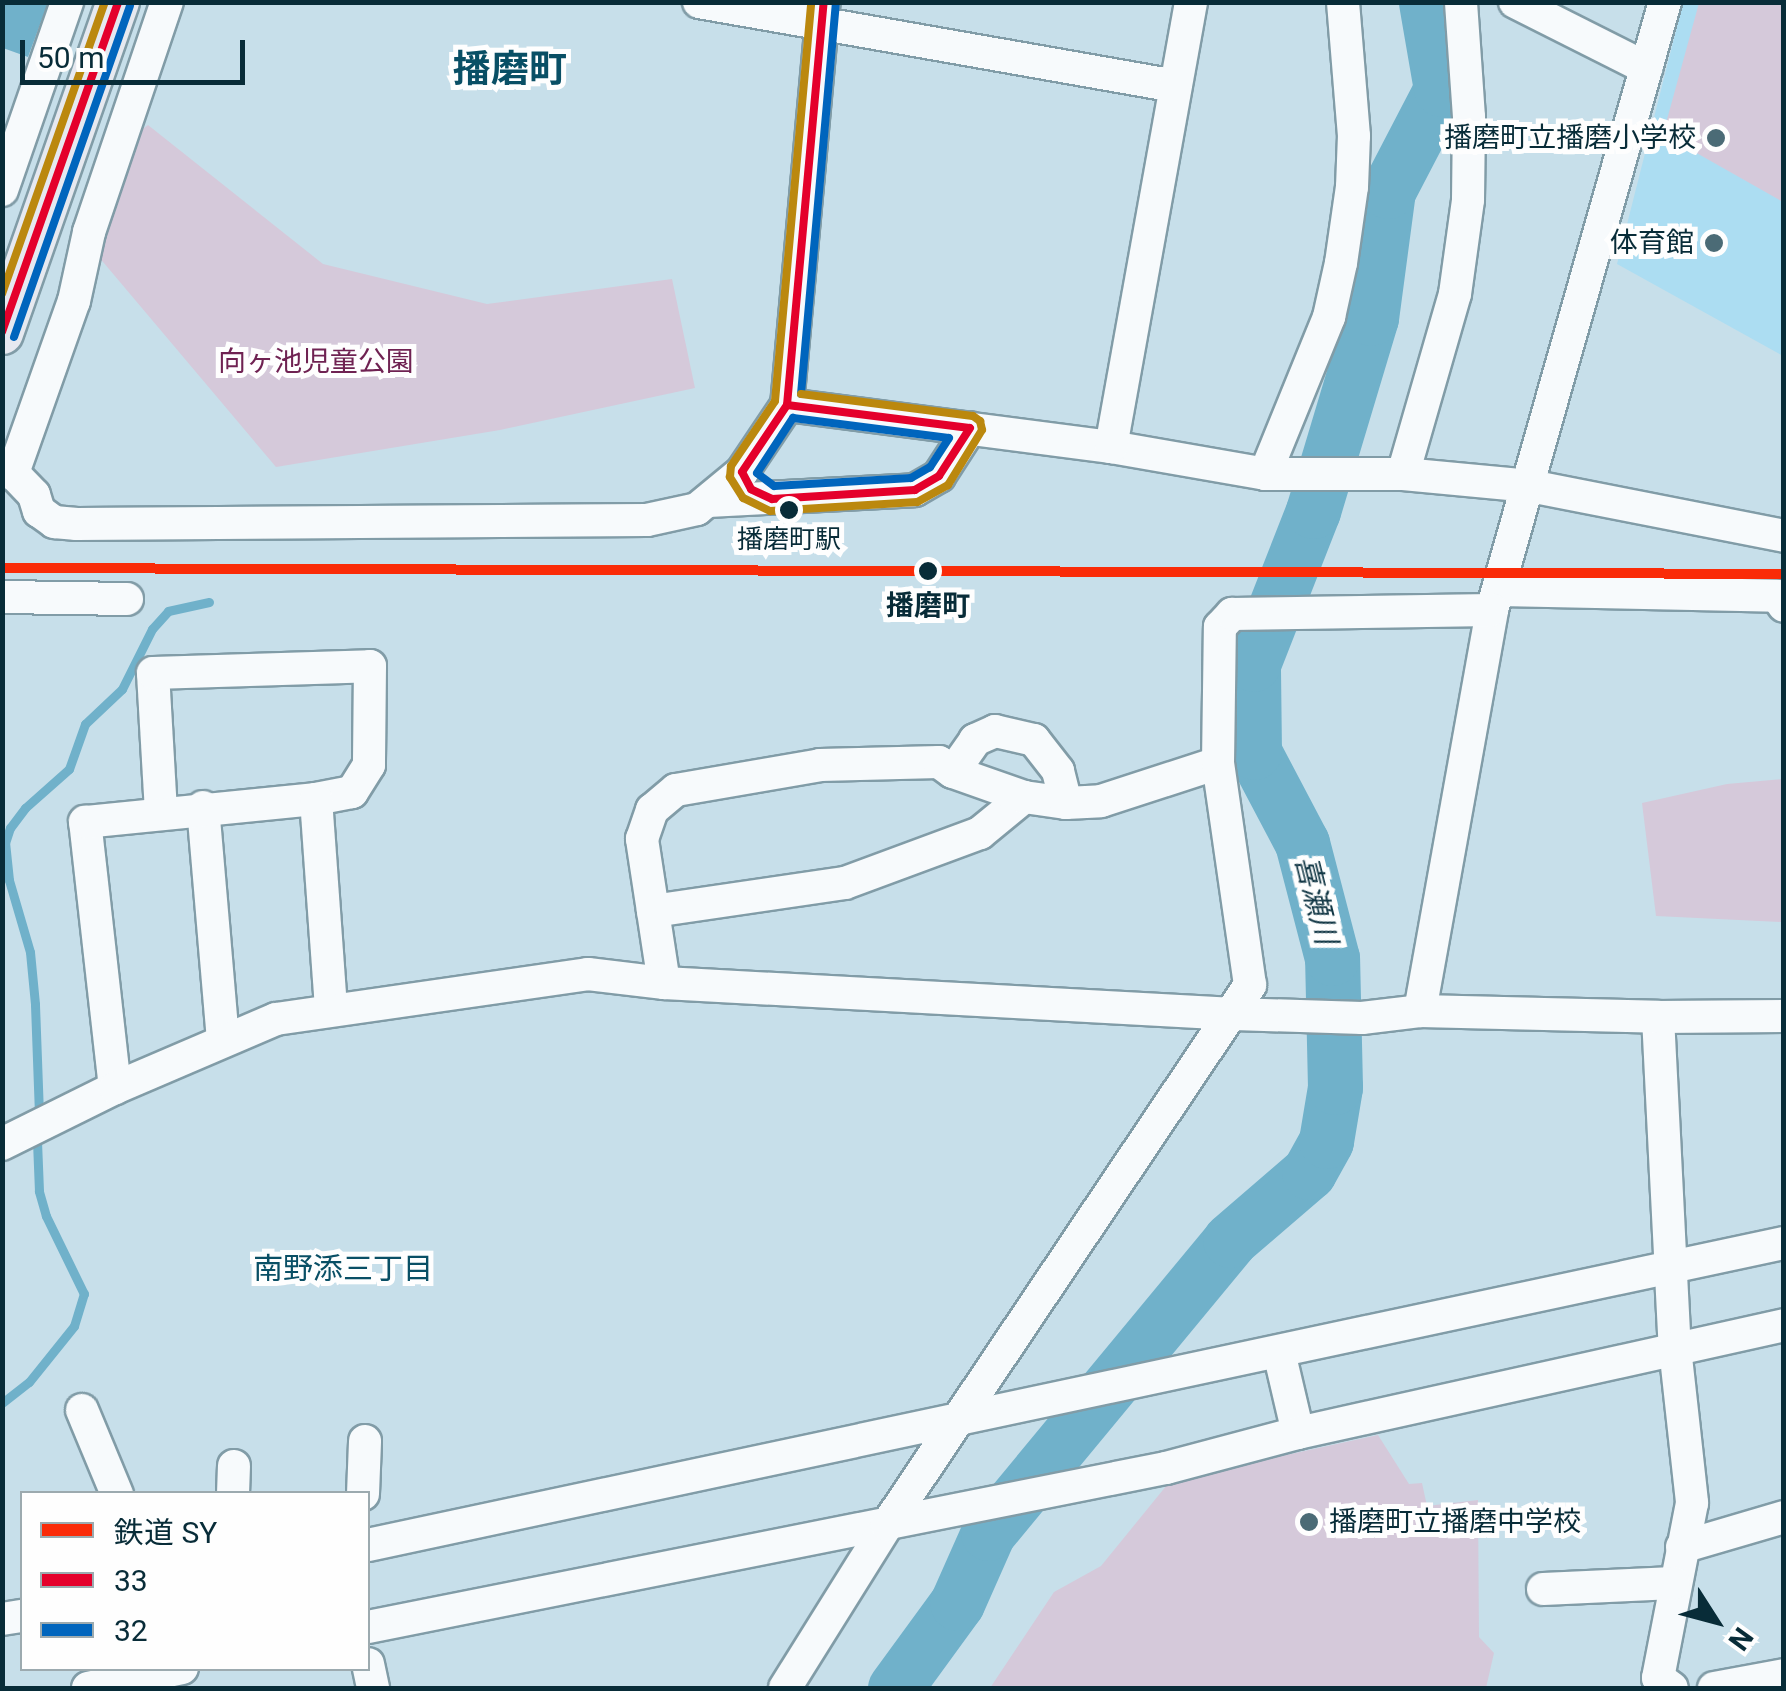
<!DOCTYPE html>
<html>
<head>
<meta charset="utf-8">
<style>
	body { margin:0 }
	#map { position:relative; width:1786px; height:1691px; overflow:hidden; background:#c7dfea; font-family:Roboto,"Noto Sans JP",sans-serif }
	div>[style] { position:absolute }
	[style*='--x'] { left:calc(var(--x)*1px); top:calc(var(--y)*1px); width:calc(var(--w)*1px); rotate:calc(var(--a)*1deg) }
	.built>* { inset:0; background:#acddf2 }
	.green>* { inset:0; background:#d5c9da }
	.water>* { inset:0; background:#70b1ca }
	.stream>* { height:9px; margin:-4.5px; padding:0 4.5px; transform-origin:4.5px; border-radius:4.5px; background:#70b1ca }
	.river>* { height:55px; margin:-27.5px; padding:0 27.5px; transform-origin:27.5px; border-radius:27.5px; background:#70b1ca }
	.roads { filter:drop-shadow(2px 0 #819ca7) drop-shadow(-2px 0 #819ca7) drop-shadow(0 2px #819ca7) drop-shadow(0 -2px #819ca7) }
	.minor>* { height:32px; margin:-16px; padding:0 16px; transform-origin:16px; border-radius:16px; background:#f7fafc }
	.major>* { height:42px; margin:-21px; padding:0 21px; transform-origin:21px; border-radius:21px; background:#e6e9f0 }
	.bus-1>* { height:8px; margin:-4px; padding:0 4px; transform-origin:4px; border-radius:4px; background:#e4002b }
	.bus-2>* { height:8px; margin:-4px; padding:0 4px; transform-origin:4px; border-radius:4px; background:#0065bd }
	.bus-3>* { height:8px; margin:-4px; padding:0 4px; transform-origin:4px; border-radius:4px; background:#bb880e }
	.rail-1>* { height:10px; margin:-5px; padding:0 5px; transform-origin:5px; border-radius:5px; background:#fa2b08 }
	.dots>* { width:28px; height:28px; translate:-50% -50%; box-sizing:border-box; border:5px solid #fefefe; border-radius:50% }
	span { translate:-50% -50%; white-space:nowrap; text-align:center; line-height:1.15; -webkit-text-stroke:10px #fefefe; paint-order:stroke }
	.bus-label { font-size:26px; color:#082c38 }
	.poi-label { font-size:28px; color:#082c38 }
	.right { translate:-100% -50%; text-align:right }
	.left { translate:0 -50%; text-align:left }
	.park-label { font-size:28px; color:#6f2252 }
	.stop-label { font-size:28px; color:#082c38; font-weight:700 }
	.water-label { font-size:30px; color:#123745; font-style:italic }
	.neighbourhood-label { font-size:30px; color:#094f65 }
	.district-label { font-size:38px; color:#094f65; font-weight:700 }
	.frame { position:absolute; inset:0; border:5px solid #082c38; pointer-events:none }
	.legend { position:absolute; left:20px; top:1491px; width:350px; height:180px; box-sizing:border-box; background:#fefefe; border:2px solid #9caaaf; margin:0; padding:12px 18px; list-style:none; font-size:30px; color:#082c38 }
	.legend li { display:flex; align-items:center; gap:20px; height:50px }
	.legend b { width:50px; border:2px solid #9caaaf }
	.north { position:absolute; left:1666px; top:1571px; width:100px; height:100px; -webkit-text-stroke:8px #fefefe; paint-order:stroke; rotate:126deg; font-size:28px; font-weight:700; line-height:40px; text-align:center; color:#082c38 }
	.north::after { content:''; display:block; margin:auto; width:35px; height:45px; background:#082c38; clip-path:polygon(50% 0,100% 100%,50% 72%,0 100%) }
	.scale { position:absolute; left:20px; top:40px; width:225px; height:45px; box-sizing:border-box; border:5px solid #082c38; border-top:0; padding-left:12px; font-size:30px; line-height:35px; white-space:nowrap; color:#082c38; -webkit-text-stroke:8px #fefefe; paint-order:stroke }
</style>
</head>
<body>
<div id="map">
	<div class="built">
		<i style="clip-path:polygon(1683px 3px,1783px 3px,1783px 356px,1617px 264px)"></i>
	</div>
	<div class="green">
		<i style="clip-path:polygon(1699px 3px,1783px 3px,1783px 202px,1663px 134px)"></i>
		<i style="clip-path:polygon(148px 125px,323px 264px,487px 304px,672px 279px,695px 388px,500px 430px,276px 467px,98px 256px,140px 131px)"></i>
		<i style="clip-path:polygon(1783px 779px,1783px 944px,1781px 922px,1656px 916px,1642px 803px,1727px 784px)"></i>
		<i style="clip-path:polygon(1378px 1435px,1409px 1484px,1422px 1483px,1427px 1506px,1478px 1500px,1479px 1637px,1494px 1653px,1486px 1688px,990px 1688px,1054px 1592px,1101px 1566px,1171px 1480px)"></i>
	</div>
	<div class="water">
		<i style="clip-path:polygon(2px 3px,48px 3px,28px 57px,3px 48px)"></i>
		<i style="clip-path:polygon(1414px 3px,1437px 3px,1441px 91px,1432px 71px)"></i>
	</div>
	<div class="stream">
		<i style="--x:39;--y:1114;--w:110;--a:-92.1"></i>
		<i style="--x:35;--y:1004;--w:52;--a:-95.5"></i>
		<i style="--x:30;--y:952;--w:75;--a:-106.3"></i>
		<i style="--x:9;--y:880;--w:37;--a:-96"></i>
		<i style="--x:5;--y:843;--w:16;--a:-72"></i>
		<i style="--x:10;--y:828;--w:25;--a:-53"></i>
		<i style="--x:25;--y:808;--w:59;--a:-41.6"></i>
		<i style="--x:69;--y:769;--w:48;--a:-70.4"></i>
		<i style="--x:85;--y:724;--w:51;--a:-43.4"></i>
		<i style="--x:122;--y:689;--w:67;--a:-63.4"></i>
		<i style="--x:152;--y:629;--w:24;--a:-48"></i>
		<i style="--x:168;--y:611;--w:42;--a:-12.4"></i>
		<i style="--x:2;--y:1403;--w:34;--a:-38"></i>
		<i style="--x:29;--y:1382;--w:72;--a:-51.2"></i>
		<i style="--x:74;--y:1326;--w:34;--a:-73"></i>
		<i style="--x:84;--y:1294;--w:87;--a:-116"></i>
		<i style="--x:46;--y:1216;--w:26;--a:-106"></i>
		<i style="--x:39;--y:1191;--w:49;--a:-92.3"></i>
	</div>
	<div class="river">
		<i style="--x:895;--y:1688;--w:105;--a:-53.9"></i>
		<i style="--x:957;--y:1603;--w:77;--a:-66.1"></i>
		<i style="--x:988;--y:1533;--w:380;--a:-50.4"></i>
		<i style="--x:1230;--y:1240;--w:104;--a:-40.7"></i>
		<i style="--x:1309;--y:1172;--w:35;--a:-61"></i>
		<i style="--x:1326;--y:1141;--w:55;--a:-80.5"></i>
		<i style="--x:1335;--y:1087;--w:129;--a:-91.3"></i>
		<i style="--x:1332;--y:958;--w:119;--a:-104.6"></i>
		<i style="--x:1302;--y:843;--w:103;--a:-117.8"></i>
		<i style="--x:1254;--y:752;--w:88;--a:-90.7"></i>
		<i style="--x:1253;--y:664;--w:164;--a:-68.6"></i>
		<i style="--x:1313;--y:511;--w:202;--a:-73.3"></i>
		<i style="--x:1371;--y:318;--w:128;--a:-82.4"></i>
		<i style="--x:1388;--y:191;--w:115;--a:-62.5"></i>
		<i style="--x:1441;--y:89;--w:88;--a:-99.8"></i>
	</div>
	<div class="roads">
		<div class="minor">
			<i style="--x:699;--y:2;--w:484;--a:10"></i>
			<i style="--x:1515;--y:2;--w:147;--a:26.7"></i>
			<i style="--x:2;--y:190;--w:199;--a:-70.9"></i>
			<i style="--x:787;--y:405;--w:327;--a:7.4"></i>
			<i style="--x:1111;--y:447;--w:156;--a:9.9"></i>
			<i style="--x:1265;--y:474;--w:138;--a:0"></i>
			<i style="--x:1403;--y:474;--w:128;--a:5.4"></i>
			<i style="--x:1530;--y:486;--w:259;--a:11.1"></i>
			<i style="--x:1111;--y:447;--w:452;--a:-79.8"></i>
			<i style="--x:2;--y:472;--w:11;--a:5"></i>
			<i style="--x:13;--y:473;--w:30;--a:46"></i>
			<i style="--x:34;--y:495;--w:17;--a:73"></i>
			<i style="--x:39;--y:511;--w:19;--a:36"></i>
			<i style="--x:54;--y:522;--w:23;--a:5"></i>
			<i style="--x:77;--y:524;--w:570;--a:-0.4"></i>
			<i style="--x:647;--y:520;--w:51;--a:-12.4"></i>
			<i style="--x:697;--y:509;--w:58;--a:-39.4"></i>
			<i style="--x:742;--y:472;--w:81;--a:-56.1"></i>
			<i style="--x:787;--y:405;--w:405;--a:-84.8"></i>
			<i style="--x:13;--y:473;--w:182;--a:-70.5"></i>
			<i style="--x:74;--y:301;--w:71;--a:-77.7"></i>
			<i style="--x:89;--y:232;--w:243;--a:-71.3"></i>
			<i style="--x:1265;--y:474;--w:170;--a:-67.8"></i>
			<i style="--x:1329;--y:317;--w:55;--a:-77.5"></i>
			<i style="--x:1341;--y:263;--w:77;--a:-81.8"></i>
			<i style="--x:1352;--y:187;--w:51;--a:-87.8"></i>
			<i style="--x:1354;--y:136;--w:134;--a:-94.7"></i>
			<i style="--x:1403;--y:474;--w:187;--a:-73.9"></i>
			<i style="--x:1455;--y:294;--w:95;--a:-82.1"></i>
			<i style="--x:1468;--y:200;--w:83;--a:-89.3"></i>
			<i style="--x:1469;--y:117;--w:115;--a:-94"></i>
			<i style="--x:708;--y:501;--w:207;--a:-3"></i>
			<i style="--x:915;--y:490;--w:28;--a:-30"></i>
			<i style="--x:939;--y:476;--w:57;--a:-57.1"></i>
			<i style="--x:1500;--y:590;--w:277;--a:1.2"></i>
			<i style="--x:1777;--y:596;--w:12;--a:55"></i>
			<i style="--x:2;--y:597;--w:125;--a:0.9"></i>
			<i style="--x:953;--y:772;--w:39;--a:-55"></i>
			<i style="--x:975;--y:740;--w:22;--a:-24"></i>
			<i style="--x:995;--y:731;--w:40;--a:13"></i>
			<i style="--x:1034;--y:740;--w:39;--a:52"></i>
			<i style="--x:1058;--y:771;--w:33;--a:76"></i>
			<i style="--x:203;--y:807;--w:234;--a:85.1"></i>
			<i style="--x:161;--y:812;--w:139;--a:-93.3"></i>
			<i style="--x:153;--y:673;--w:217;--a:-1.8"></i>
			<i style="--x:370;--y:666;--w:99;--a:90.6"></i>
			<i style="--x:369;--y:765;--w:32;--a:122"></i>
			<i style="--x:352;--y:792;--w:37;--a:169"></i>
			<i style="--x:653;--y:911;--w:194;--a:-8.3"></i>
			<i style="--x:845;--y:883;--w:144;--a:-20.3"></i>
			<i style="--x:980;--y:833;--w:57;--a:-39.3"></i>
			<i style="--x:664;--y:983;--w:146;--a:-98.7"></i>
			<i style="--x:642;--y:839;--w:31;--a:-71"></i>
			<i style="--x:652;--y:810;--w:31;--a:-40"></i>
			<i style="--x:676;--y:790;--w:146;--a:-9.8"></i>
			<i style="--x:820;--y:765;--w:119;--a:-1.4"></i>
			<i style="--x:939;--y:762;--w:17;--a:36"></i>
			<i style="--x:953;--y:772;--w:75;--a:19.4"></i>
			<i style="--x:1024;--y:797;--w:42;--a:8.1"></i>
			<i style="--x:1066;--y:803;--w:35;--a:-3"></i>
			<i style="--x:1101;--y:801;--w:123;--a:-18"></i>
			<i style="--x:1420;--y:1011;--w:407;--a:-79.8"></i>
			<i style="--x:1492;--y:610;--w:632;--a:-74.12"></i>
			<i style="--x:1658;--y:1017;--w:331;--a:87.1"></i>
			<i style="--x:1675;--y:1348;--w:156;--a:83.7"></i>
			<i style="--x:1692;--y:1503;--w:178;--a:101"></i>
			<i style="--x:1658;--y:1678;--w:17;--a:36"></i>
			<i style="--x:115;--y:1088;--w:268;--a:-96.4"></i>
			<i style="--x:85;--y:822;--w:232;--a:-5.7"></i>
			<i style="--x:316;--y:799;--w:211;--a:85.9"></i>
			<i style="--x:2;--y:1144;--w:126;--a:-26.4"></i>
			<i style="--x:115;--y:1088;--w:175;--a:-23.2"></i>
			<i style="--x:276;--y:1019;--w:315;--a:-8.2"></i>
			<i style="--x:588;--y:974;--w:77;--a:6.8"></i>
			<i style="--x:664;--y:983;--w:571;--a:3.11"></i>
			<i style="--x:1234;--y:1014;--w:128;--a:1.8"></i>
			<i style="--x:1362;--y:1018;--w:58;--a:-6.9"></i>
			<i style="--x:1420;--y:1011;--w:238;--a:1.4"></i>
			<i style="--x:1658;--y:1017;--w:126;--a:-0.5"></i>
			<i style="--x:1279;--y:1352;--w:83;--a:76.8"></i>
			<i style="--x:82;--y:1410;--w:91;--a:67.4"></i>
			<i style="--x:233;--y:1494;--w:28;--a:-88"></i>
			<i style="--x:363;--y:1494;--w:53;--a:-87.8"></i>
			<i style="--x:368;--y:1545;--w:1448;--a:-12.04"></i>
			<i style="--x:1682;--y:1547;--w:106;--a:-16.4"></i>
			<i style="--x:1543;--y:1589;--w:131;--a:-2.6"></i>
			<i style="--x:2;--y:1619;--w:20;--a:-9"></i>
			<i style="--x:368;--y:1627;--w:814;--a:-11.27"></i>
			<i style="--x:1166;--y:1468;--w:137;--a:-14.9"></i>
			<i style="--x:1298;--y:1433;--w:498;--a:-12.5"></i>
			<i style="--x:368;--y:1664;--w:25;--a:78"></i>
			<i style="--x:88;--y:1688;--w:96;--a:-12"></i>
			<i style="--x:785;--y:1688;--w:192;--a:-58"></i>
			<i style="--x:887;--y:1525;--w:651;--a:-56.09"></i>
			<i style="--x:1250;--y:985;--w:224;--a:-98.2"></i>
			<i style="--x:1218;--y:763;--w:136;--a:-89.2"></i>
			<i style="--x:1220;--y:627;--w:18;--a:-47"></i>
			<i style="--x:1232;--y:614;--w:260;--a:-0.9"></i>
			<i style="--x:1714;--y:1688;--w:71;--a:-10.5"></i>
		</div>
		<div class="major">
			<i style="--x:2;--y:333;--w:351;--a:-70.7"></i>
		</div>
	</div>
	<div class="bus-1">
		<i style="--x:2;--y:332;--w:350;--a:-70.6"></i>
		<i style="--x:787;--y:405;--w:184;--a:7.2"></i>
		<i style="--x:970;--y:428;--w:57;--a:122.9"></i>
		<i style="--x:939;--y:476;--w:28;--a:150"></i>
		<i style="--x:915;--y:490;--w:143;--a:176.4"></i>
		<i style="--x:772;--y:499;--w:23;--a:-155"></i>
		<i style="--x:751;--y:489;--w:19;--a:-118"></i>
		<i style="--x:742;--y:472;--w:81;--a:-56.1"></i>
		<i style="--x:787;--y:405;--w:405;--a:-84.8"></i>
	</div>
	<div class="bus-2">
		<i style="--x:14;--y:337;--w:351;--a:-70.7"></i>
		<i style="--x:801;--y:394;--w:393;--a:-84.9"></i>
		<i style="--x:793;--y:418;--w:157;--a:7.3"></i>
		<i style="--x:949;--y:438;--w:35;--a:123"></i>
		<i style="--x:930;--y:467;--w:22;--a:150"></i>
		<i style="--x:911;--y:478;--w:137;--a:176.7"></i>
		<i style="--x:774;--y:486;--w:21;--a:-143"></i>
		<i style="--x:757;--y:473;--w:66;--a:-56.8"></i>
	</div>
	<div class="bus-3">
		<i style="--x:2;--y:294;--w:310;--a:-70.6"></i>
		<i style="--x:801;--y:394;--w:173;--a:7.3"></i>
		<i style="--x:973;--y:416;--w:9;--a:36"></i>
		<i style="--x:980;--y:421;--w:9;--a:77"></i>
		<i style="--x:982;--y:430;--w:65;--a:121.7"></i>
		<i style="--x:948;--y:485;--w:35;--a:151"></i>
		<i style="--x:917;--y:502;--w:147;--a:176.5"></i>
		<i style="--x:770;--y:511;--w:30;--a:-154"></i>
		<i style="--x:743;--y:498;--w:25;--a:-122"></i>
		<i style="--x:730;--y:477;--w:11;--a:-85"></i>
		<i style="--x:731;--y:466;--w:78;--a:-55.9"></i>
		<i style="--x:775;--y:401;--w:401;--a:-84.8"></i>
	</div>
	<div class="rail-1">
		<i style="--x:2;--y:568;--w:1782;--a:0.19"></i>
	</div>
	<div class="dots">
		<i style="left:1716px;top:138px;background:#4b6b76"></i>
		<i style="left:1714px;top:243px;background:#4b6b76"></i>
		<i style="left:789px;top:510px;background:#082c38"></i>
		<i style="left:928px;top:571px;background:#082c38"></i>
		<i style="left:1309px;top:1522px;background:#4b6b76"></i>
	</div>
	<div class="bus-label">
		<span style="left:789px;top:540px">播磨町駅</span>
	</div>
	<div class="poi-label">
		<span class="right" style="left:1696px;top:138px">播磨町立播磨小学校</span>
		<span class="right" style="left:1694px;top:243px">体育館</span>
		<span class="left" style="left:1329px;top:1522px">播磨町立播磨中学校</span>
	</div>
	<div class="park-label">
		<span style="left:316px;top:362px">向ヶ池児童公園</span>
	</div>
	<div class="stop-label">
		<span style="left:928px;top:606px">播磨町</span>
	</div>
	<div class="water-label">
		<span style="left:1316px;top:900px;rotate:76deg">喜瀬川</span>
	</div>
	<div class="neighbourhood-label">
		<span style="left:343px;top:1269px">南野添三丁目</span>
	</div>
	<div class="district-label">
		<span style="left:510px;top:70px">播磨町</span>
	</div>
	<div class="frame"></div>
	<ul class="legend">
	<li><b style="height:12px;background:#fa2b08"></b>鉄道 SY</li>
	<li><b style="height:12px;background:#e4002b"></b>33</li>
	<li><b style="height:12px;background:#0065bd"></b>32</li>
	</ul>
	<div class="north">N</div>
	<div class="scale">50 m</div>
</div>
</body>
</html>
